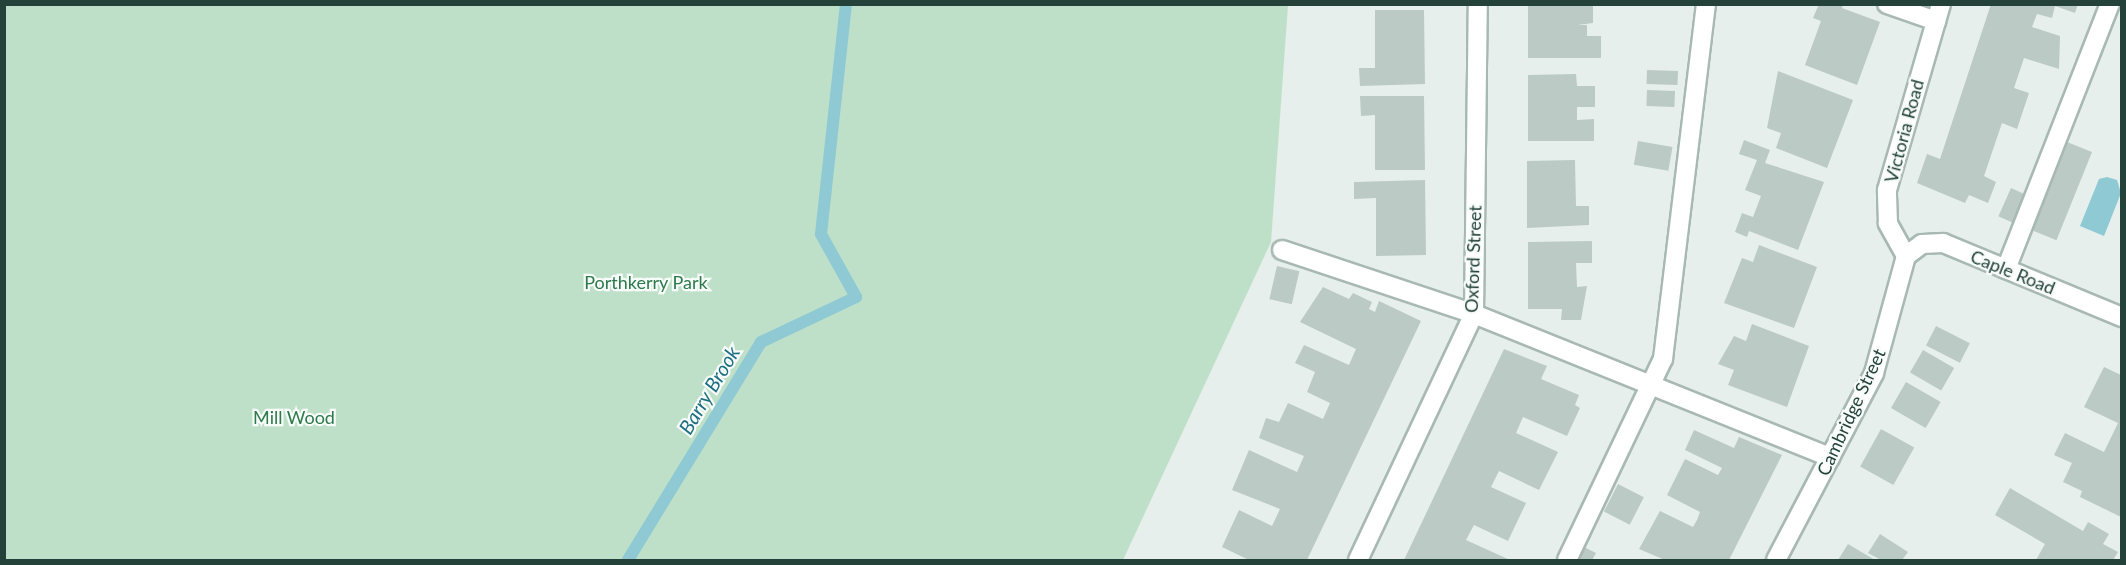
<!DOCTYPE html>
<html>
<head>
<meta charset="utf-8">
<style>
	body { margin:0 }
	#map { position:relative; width:2126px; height:565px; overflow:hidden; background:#e6efeb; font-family:Lato,sans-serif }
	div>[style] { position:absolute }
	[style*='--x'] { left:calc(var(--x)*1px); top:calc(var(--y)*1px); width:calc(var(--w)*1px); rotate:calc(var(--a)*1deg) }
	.green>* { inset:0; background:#bfe0c8 }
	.water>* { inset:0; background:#8ec9d4 }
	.stream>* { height:12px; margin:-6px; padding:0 6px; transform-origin:6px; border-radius:6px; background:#8ec9d4 }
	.building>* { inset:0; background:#bbcac4; transform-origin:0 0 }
	.roads { filter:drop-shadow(2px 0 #a8b8b2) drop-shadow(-2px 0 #a8b8b2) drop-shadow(0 2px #a8b8b2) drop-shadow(0 -2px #a8b8b2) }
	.minor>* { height:18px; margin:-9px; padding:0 9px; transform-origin:9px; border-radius:9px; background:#fff }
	span { translate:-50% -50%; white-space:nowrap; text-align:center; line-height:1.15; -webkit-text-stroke:4.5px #f7fbf9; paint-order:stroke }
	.street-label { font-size:18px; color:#24423a }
	.park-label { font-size:18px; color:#2d7a4b }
	.water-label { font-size:20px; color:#1c6f80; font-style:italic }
	.frame { position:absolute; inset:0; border:6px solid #24423a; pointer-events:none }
</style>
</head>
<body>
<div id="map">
	<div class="green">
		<i style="clip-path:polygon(5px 4px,1288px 5px,1271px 242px,1123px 560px,5px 560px)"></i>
	</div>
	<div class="water">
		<i style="clip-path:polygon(2107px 177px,2117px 180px,2121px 193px,2104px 236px,2080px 226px,2099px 179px)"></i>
	</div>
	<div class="stream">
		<i style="--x:628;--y:560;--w:255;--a:-58.6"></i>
		<i style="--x:761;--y:342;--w:105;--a:-25.3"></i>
		<i style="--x:856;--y:297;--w:72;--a:-119.1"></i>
		<i style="--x:821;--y:234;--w:231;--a:-83.8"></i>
	</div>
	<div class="building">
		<i style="clip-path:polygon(1528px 4px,1593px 4px,1593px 23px,1577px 25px,1587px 25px,1587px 36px,1601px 36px,1601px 58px,1528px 58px)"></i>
		<i style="clip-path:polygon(1819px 4px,1843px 4px,1842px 8px,1880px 22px,1857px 85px,1805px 65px,1821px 21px,1813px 18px)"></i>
		<i style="clip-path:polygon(1991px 4px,2078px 4px,2075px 13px,2055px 6px,2052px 18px,2037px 14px,2032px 27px,2060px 36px,2059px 69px,2024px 58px,2014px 88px,2029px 93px,2017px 129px,2002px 123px,1984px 176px,1996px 182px,1988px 203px,1969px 195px,1965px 203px,1917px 183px,1927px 154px,1940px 159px)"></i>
		<i style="clip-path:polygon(1375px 10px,1424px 10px,1425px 84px,1360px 86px,1359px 68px,1375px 68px)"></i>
		<i style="left:1647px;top:70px;width:31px;height:14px;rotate:2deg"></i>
		<i style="clip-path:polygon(1778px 71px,1853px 100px,1827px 168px,1776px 148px,1781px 133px,1767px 128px)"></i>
		<i style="clip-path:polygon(1576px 74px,1577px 86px,1595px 86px,1595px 107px,1577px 107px,1577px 120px,1594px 119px,1594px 141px,1528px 141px,1528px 75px)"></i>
		<i style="left:1647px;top:90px;width:28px;height:16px;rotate:2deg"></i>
		<i style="clip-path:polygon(1360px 96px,1424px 96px,1425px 170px,1375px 170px,1375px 115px,1361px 116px)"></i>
		<i style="clip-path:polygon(1744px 140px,1770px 150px,1765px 163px,1824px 182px,1798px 250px,1749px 231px,1747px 237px,1735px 232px,1742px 213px,1753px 217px,1761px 196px,1745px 190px,1757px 160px,1739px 154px)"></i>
		<i style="left:1638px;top:141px;width:35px;height:24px;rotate:10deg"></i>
		<i style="left:2067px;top:142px;width:27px;height:95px;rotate:22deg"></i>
		<i style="clip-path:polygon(1575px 160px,1576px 206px,1589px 206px,1589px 225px,1527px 228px,1527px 161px)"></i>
		<i style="clip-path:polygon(1425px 180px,1426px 255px,1376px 256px,1376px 198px,1354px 199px,1354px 182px)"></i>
		<i style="left:2011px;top:188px;width:17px;height:31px;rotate:24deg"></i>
		<i style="clip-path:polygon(1592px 241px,1592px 263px,1576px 263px,1577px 287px,1587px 286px,1581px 320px,1561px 320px,1562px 309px,1528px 309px,1528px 242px)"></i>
		<i style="clip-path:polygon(1759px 245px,1817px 267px,1794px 328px,1724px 303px,1742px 258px,1753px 262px)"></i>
		<i style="left:1277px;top:266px;width:23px;height:34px;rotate:13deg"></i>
		<i style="clip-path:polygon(1323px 287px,1349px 299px,1353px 293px,1372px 302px,1369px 309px,1375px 312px,1379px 301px,1421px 321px,1307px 560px,1249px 560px,1222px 547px,1239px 510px,1272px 526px,1280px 509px,1232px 490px,1249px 450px,1297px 472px,1304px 456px,1259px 438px,1266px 418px,1279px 422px,1288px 403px,1323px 419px,1330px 403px,1307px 392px,1315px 372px,1295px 363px,1304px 345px,1349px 365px,1356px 349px,1300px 322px)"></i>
		<i style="clip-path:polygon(1752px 324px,1809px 346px,1787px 407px,1728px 385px,1734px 370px,1718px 364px,1734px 336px,1746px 341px)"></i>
		<i style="left:1936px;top:326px;width:38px;height:22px;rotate:27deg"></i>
		<i style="clip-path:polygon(1504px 349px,1547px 366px,1541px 379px,1579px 395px,1575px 405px,1580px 408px,1567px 436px,1523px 417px,1516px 433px,1558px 452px,1539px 490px,1499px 471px,1491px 487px,1526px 503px,1508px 541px,1474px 525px,1466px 540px,1510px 560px,1404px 560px)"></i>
		<i style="left:1923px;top:350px;width:36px;height:26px;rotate:30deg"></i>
		<i style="clip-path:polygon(2104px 367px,2121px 375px,2121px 517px,2080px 497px,2082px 491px,2063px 482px,2072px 463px,2054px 455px,2065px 433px,2104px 452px,2118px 423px,2084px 407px)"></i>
		<i style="left:1906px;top:382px;width:40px;height:30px;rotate:30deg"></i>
		<i style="left:1881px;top:429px;width:38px;height:43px;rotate:29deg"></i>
		<i style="clip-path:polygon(1694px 430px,1734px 448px,1739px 437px,1782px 455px,1729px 560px,1665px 560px,1639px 549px,1660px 511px,1693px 527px,1697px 520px,1700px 512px,1667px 495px,1685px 459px,1718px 475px,1722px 468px,1685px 450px)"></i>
		<i style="left:1618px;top:484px;width:29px;height:31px;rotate:27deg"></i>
		<i style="clip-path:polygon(2010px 488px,2083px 531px,2088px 522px,2109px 534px,2103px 544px,2118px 552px,2113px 560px,2036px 560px,2045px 544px,1995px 515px)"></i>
		<i style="clip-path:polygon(1880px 534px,1908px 552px,1902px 560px,1881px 560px,1868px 553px)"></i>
		<i style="clip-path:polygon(1848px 544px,1875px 560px,1838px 560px)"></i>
		<i style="clip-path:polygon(1584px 547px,1596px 553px,1592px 560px,1578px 560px)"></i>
	</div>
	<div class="roads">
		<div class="minor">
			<i style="--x:1887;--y:4;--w:52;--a:19.1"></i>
			<i style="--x:1282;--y:250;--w:202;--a:18.4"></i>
			<i style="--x:1474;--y:314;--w:384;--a:21.9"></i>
			<i style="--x:1906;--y:256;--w:38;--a:-119"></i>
			<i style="--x:1888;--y:223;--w:33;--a:-92"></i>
			<i style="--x:1887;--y:190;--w:194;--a:-73.8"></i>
			<i style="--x:1906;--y:256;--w:20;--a:-37"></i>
			<i style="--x:1922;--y:244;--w:21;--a:-3"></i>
			<i style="--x:1943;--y:243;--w:194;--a:22.5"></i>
			<i style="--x:2006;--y:269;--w:285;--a:-68.6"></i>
			<i style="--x:1358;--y:560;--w:272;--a:-64.8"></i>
			<i style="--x:1474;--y:314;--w:310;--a:-89.3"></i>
			<i style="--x:1567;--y:560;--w:223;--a:-64.5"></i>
			<i style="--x:1663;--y:359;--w:358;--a:-83.1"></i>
			<i style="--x:1776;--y:560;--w:211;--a:-62.3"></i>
			<i style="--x:1874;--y:373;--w:121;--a:-74.7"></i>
		</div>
	</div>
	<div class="street-label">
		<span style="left:1904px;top:131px;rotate:-75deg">Victoria Road</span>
		<span style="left:1473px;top:259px;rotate:-88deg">Oxford Street</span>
		<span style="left:2013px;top:272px;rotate:22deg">Caple Road</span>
		<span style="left:1851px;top:412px;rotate:-65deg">Cambridge Street</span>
	</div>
	<div class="park-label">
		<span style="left:646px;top:282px">Porthkerry Park</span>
		<span style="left:294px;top:417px">Mill Wood</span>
	</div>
	<div class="water-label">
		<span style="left:709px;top:390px;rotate:-59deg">Barry Brook</span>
	</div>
	<div class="frame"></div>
</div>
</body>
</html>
